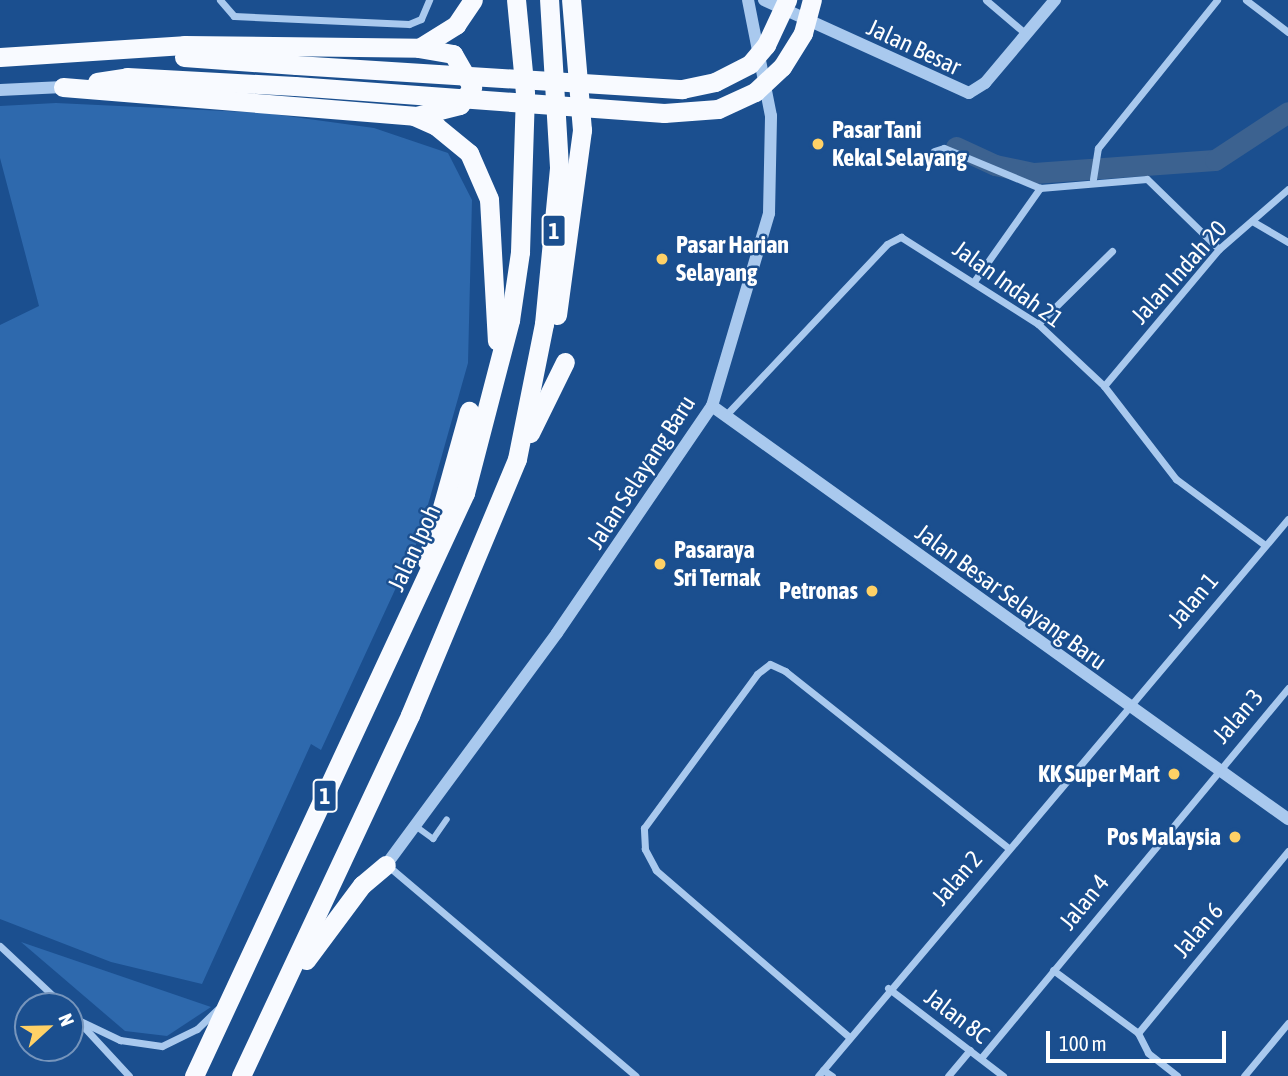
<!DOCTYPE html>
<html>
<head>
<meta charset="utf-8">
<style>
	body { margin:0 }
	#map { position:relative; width:1288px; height:1076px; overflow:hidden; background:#1b4f8f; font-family:"Asap Condensed",sans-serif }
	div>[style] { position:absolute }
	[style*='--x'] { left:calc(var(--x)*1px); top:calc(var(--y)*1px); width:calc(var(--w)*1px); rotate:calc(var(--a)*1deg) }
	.green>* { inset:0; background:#2e69ad }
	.river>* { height:21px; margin:-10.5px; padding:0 10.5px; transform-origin:10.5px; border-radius:10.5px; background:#3c6290 }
	.pedestrian>* { height:6px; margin:-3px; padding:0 3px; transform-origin:3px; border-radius:3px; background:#a9c9ee }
	.minor>* { height:7px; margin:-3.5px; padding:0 3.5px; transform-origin:3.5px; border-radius:3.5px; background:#a9c9ee }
	.tertiary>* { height:12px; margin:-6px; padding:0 6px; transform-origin:6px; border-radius:6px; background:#a9c9ee }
	.trunk>* { height:19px; margin:-9.5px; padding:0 9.5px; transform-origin:9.5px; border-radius:9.5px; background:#f8faff }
	.trunk-bridge>* { height:19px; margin:-9.5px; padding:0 9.5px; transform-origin:9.5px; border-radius:9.5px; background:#f8faff }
	.dots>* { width:19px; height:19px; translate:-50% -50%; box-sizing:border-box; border:4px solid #1b4f8f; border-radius:50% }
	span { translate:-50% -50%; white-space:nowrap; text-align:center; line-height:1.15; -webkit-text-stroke:5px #1b4f8f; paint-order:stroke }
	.shield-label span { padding:2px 5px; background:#1b4f8f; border:2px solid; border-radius:5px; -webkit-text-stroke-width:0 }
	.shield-label { font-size:23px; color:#fff; font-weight:700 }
	.street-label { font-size:24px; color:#fff }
	.poi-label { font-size:24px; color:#fff; font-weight:700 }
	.left { translate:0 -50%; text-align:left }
	.right { translate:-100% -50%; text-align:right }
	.north { position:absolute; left:14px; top:992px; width:70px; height:70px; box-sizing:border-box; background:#1b4f8f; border:2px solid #7695bc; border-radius:50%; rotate:68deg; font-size:19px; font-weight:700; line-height:28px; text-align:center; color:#fff }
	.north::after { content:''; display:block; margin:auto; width:24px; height:32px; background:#ffd166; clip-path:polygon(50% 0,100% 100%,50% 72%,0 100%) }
	.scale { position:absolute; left:1046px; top:1031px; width:180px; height:32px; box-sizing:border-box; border:4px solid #fff; border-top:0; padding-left:9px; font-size:21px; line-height:24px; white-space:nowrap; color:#fff; -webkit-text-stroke:5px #1b4f8f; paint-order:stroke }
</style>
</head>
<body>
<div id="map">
	<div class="green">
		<i style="clip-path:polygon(56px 103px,265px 113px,374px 128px,448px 153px,472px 200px,468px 363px,418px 540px,321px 750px,311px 744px,202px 984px,111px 962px,0 919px,0 325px,39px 306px,0 158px,0 106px)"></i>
		<i style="clip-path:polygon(21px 942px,211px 1007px,167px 1036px,125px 1031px)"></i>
	</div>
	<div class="river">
		<i style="--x:956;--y:147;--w:43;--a:24.8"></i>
		<i style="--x:995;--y:165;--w:40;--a:12"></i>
		<i style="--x:1034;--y:173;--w:181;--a:-4.1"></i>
		<i style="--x:1215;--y:160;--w:87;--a:-33.3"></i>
	</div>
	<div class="pedestrian">
		<i style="--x:414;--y:825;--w:24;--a:36"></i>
		<i style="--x:433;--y:839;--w:24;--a:-55"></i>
	</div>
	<div class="minor">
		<i style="--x:220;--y:0;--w:21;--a:49"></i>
		<i style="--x:234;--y:16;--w:175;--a:2.6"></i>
		<i style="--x:409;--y:24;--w:13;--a:-23"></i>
		<i style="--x:421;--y:19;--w:21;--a:-67"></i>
		<i style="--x:986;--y:0;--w:52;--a:40.4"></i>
		<i style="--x:1246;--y:0;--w:53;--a:37.3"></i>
		<i style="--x:934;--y:151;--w:10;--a:-17"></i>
		<i style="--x:944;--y:148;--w:104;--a:22.6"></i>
		<i style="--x:1040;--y:188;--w:107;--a:-4.8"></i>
		<i style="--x:1147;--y:179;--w:100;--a:44.2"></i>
		<i style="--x:1093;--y:179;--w:31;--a:-81"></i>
		<i style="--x:1098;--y:148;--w:190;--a:-51.2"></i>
		<i style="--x:1252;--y:221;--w:42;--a:30.3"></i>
		<i style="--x:975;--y:280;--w:113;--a:-54.8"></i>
		<i style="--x:1038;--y:324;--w:104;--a:-44.6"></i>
		<i style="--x:1104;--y:386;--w:179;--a:-50"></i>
		<i style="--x:1219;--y:249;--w:91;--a:-41"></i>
		<i style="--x:725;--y:416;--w:236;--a:-46.7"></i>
		<i style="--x:887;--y:244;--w:16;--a:-27"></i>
		<i style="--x:901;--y:237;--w:162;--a:32.4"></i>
		<i style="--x:1038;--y:324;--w:91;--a:43.2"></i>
		<i style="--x:1104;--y:386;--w:118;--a:52.3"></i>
		<i style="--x:1176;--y:479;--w:111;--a:36.6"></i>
		<i style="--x:387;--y:865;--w:326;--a:40.3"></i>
		<i style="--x:0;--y:946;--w:88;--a:43.2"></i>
		<i style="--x:1053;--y:970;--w:106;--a:36.5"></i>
		<i style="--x:1138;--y:1033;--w:22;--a:63"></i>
		<i style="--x:1148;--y:1053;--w:37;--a:38"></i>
		<i style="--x:888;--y:988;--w:145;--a:37.4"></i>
		<i style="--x:70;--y:1012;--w:87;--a:47.3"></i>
		<i style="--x:78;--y:1020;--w:47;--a:25.5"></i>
		<i style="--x:120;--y:1040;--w:42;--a:8.1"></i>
		<i style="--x:162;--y:1046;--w:39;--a:-26"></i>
		<i style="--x:197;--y:1029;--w:28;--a:-44"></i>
		<i style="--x:1138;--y:1033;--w:236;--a:-50.5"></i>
		<i style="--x:848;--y:1036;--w:254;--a:-139.2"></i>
		<i style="--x:656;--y:870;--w:24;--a:-118"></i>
		<i style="--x:645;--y:849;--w:21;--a:-93"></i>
		<i style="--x:644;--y:828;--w:191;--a:-53.7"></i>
		<i style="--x:757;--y:674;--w:16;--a:-38"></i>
		<i style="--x:770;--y:664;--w:17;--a:25"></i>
		<i style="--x:785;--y:671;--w:285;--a:38.4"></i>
		<i style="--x:981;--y:1058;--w:481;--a:-50.3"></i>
		<i style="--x:823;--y:1070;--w:11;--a:34"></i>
		<i style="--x:818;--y:1076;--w:729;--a:-49.84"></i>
		<i style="--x:948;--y:1076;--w:34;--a:-50"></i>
		<i style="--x:1244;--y:1076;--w:69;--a:-50.3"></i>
	</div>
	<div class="tertiary">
		<i style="--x:764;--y:0;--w:225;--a:24.4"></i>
		<i style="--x:969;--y:93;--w:19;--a:-32"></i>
		<i style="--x:985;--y:83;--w:109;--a:-49.9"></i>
		<i style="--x:0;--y:90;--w:63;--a:-2.7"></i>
		<i style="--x:712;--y:406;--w:709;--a:35.64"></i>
		<i style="--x:386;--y:865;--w:288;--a:-53.6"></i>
		<i style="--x:557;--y:633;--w:275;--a:-55.7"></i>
		<i style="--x:712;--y:406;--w:201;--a:-73.5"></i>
		<i style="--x:769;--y:213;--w:97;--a:-88.8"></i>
		<i style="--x:771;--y:116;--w:118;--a:-101.2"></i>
	</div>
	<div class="trunk">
		<i style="--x:0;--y:57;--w:184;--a:-3.7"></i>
		<i style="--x:184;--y:45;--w:235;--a:0.7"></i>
		<i style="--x:419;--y:48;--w:44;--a:-31.9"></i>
		<i style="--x:456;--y:25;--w:30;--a:-56"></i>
		<i style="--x:184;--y:57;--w:112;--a:4.1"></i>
		<i style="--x:97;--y:82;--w:30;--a:-9"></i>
		<i style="--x:127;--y:77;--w:168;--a:3.1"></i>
		<i style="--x:63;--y:87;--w:352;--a:4.7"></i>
		<i style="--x:414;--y:116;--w:24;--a:24"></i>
		<i style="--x:436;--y:126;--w:43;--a:39.3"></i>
		<i style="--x:469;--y:153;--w:50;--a:66.5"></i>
		<i style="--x:489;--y:199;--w:142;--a:86.8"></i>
		<i style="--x:416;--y:116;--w:45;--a:-14"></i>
		<i style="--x:460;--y:105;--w:22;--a:-56"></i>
		<i style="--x:472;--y:87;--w:38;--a:-120"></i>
		<i style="--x:453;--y:54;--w:34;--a:-170"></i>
		<i style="--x:557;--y:315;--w:187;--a:-82.3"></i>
		<i style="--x:582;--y:130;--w:130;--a:-94.8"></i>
		<i style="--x:530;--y:433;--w:79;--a:-63.8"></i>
		<i style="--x:427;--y:561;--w:156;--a:-74.4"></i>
		<i style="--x:306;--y:960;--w:94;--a:-53.3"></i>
		<i style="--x:362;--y:885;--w:31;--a:-40"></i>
		<i style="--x:194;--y:1076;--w:643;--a:-65.07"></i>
		<i style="--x:465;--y:493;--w:179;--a:-75.4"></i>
		<i style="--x:510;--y:320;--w:69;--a:-81.6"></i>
		<i style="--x:520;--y:252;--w:159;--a:-88.2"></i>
		<i style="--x:525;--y:93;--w:93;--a:-95.5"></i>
		<i style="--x:241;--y:1076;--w:399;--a:-64.9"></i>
		<i style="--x:410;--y:715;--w:277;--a:-67.3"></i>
		<i style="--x:517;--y:459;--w:138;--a:-78.7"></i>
		<i style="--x:544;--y:324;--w:158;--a:-84.5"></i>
		<i style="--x:559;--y:167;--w:167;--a:-93.4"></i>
	</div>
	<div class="trunk-bridge">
		<i style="--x:296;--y:65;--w:387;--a:3.6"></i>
		<i style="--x:682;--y:89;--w:34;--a:-12"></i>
		<i style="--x:715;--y:82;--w:39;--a:-27"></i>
		<i style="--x:750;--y:64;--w:25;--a:-50"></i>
		<i style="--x:766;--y:45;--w:50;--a:-65"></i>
		<i style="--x:295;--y:86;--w:370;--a:4.2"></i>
		<i style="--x:664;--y:113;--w:54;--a:-4.2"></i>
		<i style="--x:718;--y:109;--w:41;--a:-24.7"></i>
		<i style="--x:755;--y:92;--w:37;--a:-43"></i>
		<i style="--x:782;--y:67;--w:40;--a:-58"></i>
		<i style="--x:803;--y:33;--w:34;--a:-75"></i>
	</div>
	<div class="dots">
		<i style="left:818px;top:144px;background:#ffd166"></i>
		<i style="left:662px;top:259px;background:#ffd166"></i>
		<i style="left:660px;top:564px;background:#ffd166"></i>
		<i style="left:872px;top:591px;background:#ffd166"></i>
		<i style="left:1174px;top:774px;background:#ffd166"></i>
		<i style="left:1235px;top:837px;background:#ffd166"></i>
	</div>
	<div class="shield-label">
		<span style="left:554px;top:231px">1</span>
		<span style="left:325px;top:796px">1</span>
	</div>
	<div class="street-label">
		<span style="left:914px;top:47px;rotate:25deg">Jalan Besar</span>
		<span style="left:1179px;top:272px;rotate:-48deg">Jalan Indah 20</span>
		<span style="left:1008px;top:284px;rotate:36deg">Jalan Indah 21</span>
		<span style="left:641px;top:472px;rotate:-57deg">Jalan Selayang Baru</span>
		<span style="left:414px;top:548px;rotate:-65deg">Jalan Ipoh</span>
		<span style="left:1011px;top:597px;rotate:36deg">Jalan Besar Selayang Baru</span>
		<span style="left:1193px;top:600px;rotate:-50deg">Jalan 1</span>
		<span style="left:1238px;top:716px;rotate:-49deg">Jalan 3</span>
		<span style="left:957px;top:878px;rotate:-49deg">Jalan 2</span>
		<span style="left:1084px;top:902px;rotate:-51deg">Jalan 4</span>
		<span style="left:1198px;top:930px;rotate:-50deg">Jalan 6</span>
		<span style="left:957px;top:1016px;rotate:37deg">Jalan 8C</span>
	</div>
	<div class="poi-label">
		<span class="left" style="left:832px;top:144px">Pasar Tani<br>Kekal Selayang</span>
		<span class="left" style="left:676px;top:259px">Pasar Harian<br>Selayang</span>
		<span class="left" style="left:674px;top:564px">Pasaraya<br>Sri Ternak</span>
		<span class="right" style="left:858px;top:591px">Petronas</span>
		<span class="right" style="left:1160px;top:774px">KK Super Mart</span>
		<span class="right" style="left:1221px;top:837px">Pos Malaysia</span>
	</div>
	<div class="north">N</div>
	<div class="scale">100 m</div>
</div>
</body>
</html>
